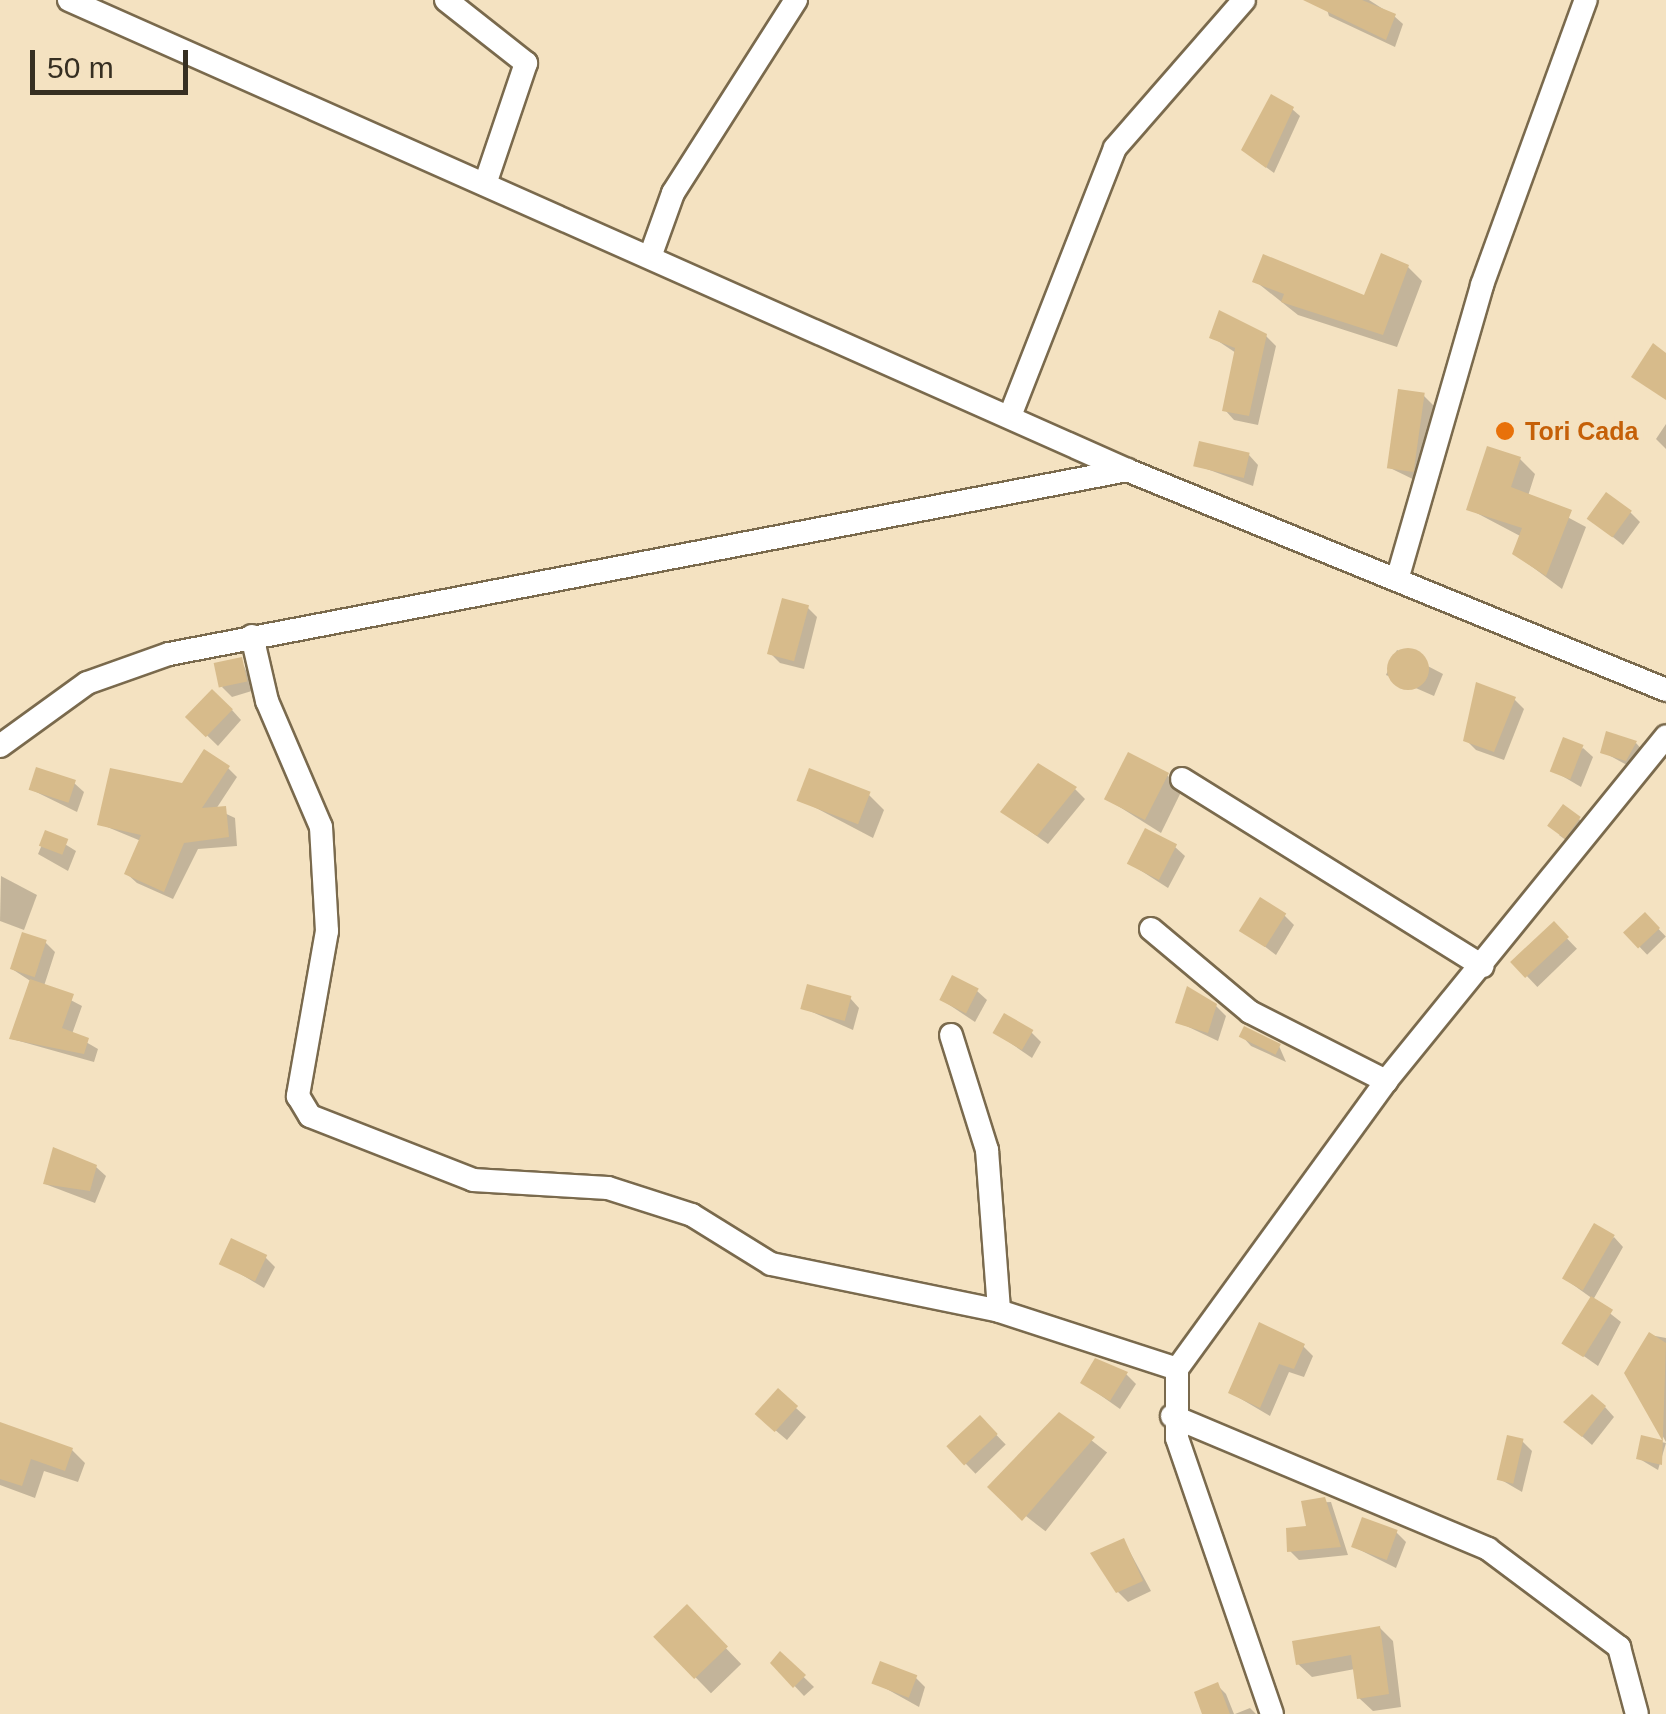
<!DOCTYPE html>
<html>
<head>
<meta charset="utf-8">
<style>
	body { margin:0 }
	#map { position:relative; width:1666px; height:1714px; overflow:hidden; background:#f4e2c1; font-family:Helvetica,sans-serif }
	div>[style] { position:absolute }
	[style*='--x'] { left:calc(var(--x)*1px); top:calc(var(--y)*1px); width:calc(var(--w)*1px); rotate:calc(var(--a)*1deg) }
	.shadow>* { inset:0; background:#0003; transform-origin:0 0 }
	.building>* { inset:0; background:#d7bb8b; transform-origin:0 0 }
	.round { border-radius:50% }
	.roads { filter:drop-shadow(2px 0 #7a6a4d) drop-shadow(-2px 0 #7a6a4d) drop-shadow(0 2px #7a6a4d) drop-shadow(0 -2px #7a6a4d) }
	.street>* { height:22px; margin:-11px; padding:0 11px; transform-origin:11px; border-radius:11px; background:#fff }
	.dots>* { width:28px; height:28px; translate:-50% -50%; box-sizing:border-box; border:5px solid #f4e2c1; border-radius:50% }
	span { translate:-50% -50%; white-space:nowrap; text-align:center; line-height:1.15; -webkit-text-stroke:10px #f4e2c1; paint-order:stroke }
	.food-label { font-size:25px; color:#c56008; font-weight:700 }
	.left { translate:0 -50%; text-align:left }
	.scale { position:absolute; left:30px; top:50px; width:158px; height:45px; box-sizing:border-box; border:5px solid #362f22; border-top:0; padding-left:12px; font-size:30px; line-height:35px; white-space:nowrap; color:#362f22; -webkit-text-stroke:8px #f4e2c1; paint-order:stroke }
</style>
</head>
<body>
<div id="map">
	<div class="shadow">
		<i style="clip-path:polygon(1324px 0,1369px 0,1394px 16px,1403px 24px,1395px 47px,1329px 16px)"></i>
		<i style="clip-path:polygon(1292px 109px,1300px 116px,1274px 173px,1252px 157px)"></i>
		<i style="clip-path:polygon(1408px 267px,1422px 281px,1397px 347px,1298px 315px,1255px 281px,1365px 298px)"></i>
		<i style="clip-path:polygon(1266px 336px,1276px 346px,1258px 425px,1234px 420px,1225px 410px,1236px 353px,1212px 337px)"></i>
		<i style="clip-path:polygon(1424px 396px,1439px 411px,1427px 486px,1388px 467px)"></i>
		<i style="clip-path:polygon(1666px 424px,1666px 449px,1656px 439px)"></i>
		<i style="clip-path:polygon(1249px 455px,1258px 465px,1253px 486px,1196px 465px)"></i>
		<i style="clip-path:polygon(1520px 459px,1535px 474px,1528px 496px,1586px 527px,1562px 589px,1515px 554px,1522px 537px,1469px 509px)"></i>
		<i style="clip-path:polygon(1630px 512px,1640px 522px,1623px 545px,1590px 519px)"></i>
		<i style="clip-path:polygon(807px 607px,817px 617px,804px 669px,780px 663px,770px 653px)"></i>
		<i style="clip-path:polygon(1397px 650px,1443px 674px,1434px 696px,1386px 675px)"></i>
		<i style="clip-path:polygon(241px 660px,255px 690px,232px 697px,222px 687px)"></i>
		<i style="clip-path:polygon(1514px 699px,1524px 709px,1504px 760px,1476px 750px,1466px 740px)"></i>
		<i style="clip-path:polygon(232px 710px,241px 720px,218px 746px,189px 718px)"></i>
		<i style="clip-path:polygon(1636px 743px,1645px 753px,1636px 770px,1603px 752px)"></i>
		<i style="clip-path:polygon(1583px 748px,1593px 757px,1581px 787px,1552px 770px)"></i>
		<i style="clip-path:polygon(228px 768px,237px 777px,216px 809px,235px 818px,237px 846px,198px 849px,173px 899px,137px 883px,127px 874px,141px 841px,100px 824px)"></i>
		<i style="clip-path:polygon(1167px 775px,1182px 790px,1161px 833px,1107px 799px)"></i>
		<i style="clip-path:polygon(74px 783px,84px 792px,77px 812px,30px 789px)"></i>
		<i style="clip-path:polygon(1075px 789px,1085px 799px,1048px 844px,1003px 812px)"></i>
		<i style="clip-path:polygon(869px 795px,884px 810px,873px 838px,799px 799px)"></i>
		<i style="clip-path:polygon(1579px 819px,1589px 829px,1574px 846px,1559px 835px)"></i>
		<i style="clip-path:polygon(47px 833px,76px 851px,68px 871px,38px 854px)"></i>
		<i style="clip-path:polygon(1175px 847px,1185px 856px,1168px 888px,1129px 863px)"></i>
		<i style="clip-path:polygon(1px 876px,37px 895px,24px 930px,0 921px)"></i>
		<i style="clip-path:polygon(1284px 915px,1294px 925px,1276px 955px,1243px 930px)"></i>
		<i style="left:1645px;top:915px;width:30px;height:26px;rotate:46deg"></i>
		<i style="left:1554px;top:925px;width:33px;height:55px;rotate:46deg"></i>
		<i style="clip-path:polygon(45px 942px,55px 952px,44px 986px,82px 1006px,72px 1034px,98px 1049px,94px 1062px,12px 1039px,32px 982px,12px 969px)"></i>
		<i style="clip-path:polygon(977px 991px,987px 1000px,975px 1022px,942px 1000px)"></i>
		<i style="clip-path:polygon(850px 998px,859px 1008px,853px 1030px,803px 1008px)"></i>
		<i style="clip-path:polygon(1216px 1006px,1226px 1016px,1218px 1041px,1178px 1022px)"></i>
		<i style="clip-path:polygon(1031px 1032px,1041px 1042px,1032px 1058px,996px 1033px)"></i>
		<i style="clip-path:polygon(1242px 1036px,1279px 1046px,1286px 1062px,1251px 1046px)"></i>
		<i style="clip-path:polygon(96px 1167px,106px 1176px,95px 1203px,45px 1184px)"></i>
		<i style="clip-path:polygon(1614px 1237px,1623px 1247px,1593px 1300px,1621px 1322px,1598px 1366px,1568px 1345px,1593px 1299px,1565px 1279px)"></i>
		<i style="clip-path:polygon(265px 1257px,275px 1267px,264px 1288px,222px 1263px)"></i>
		<i style="clip-path:polygon(1650px 1335px,1666px 1338px,1666px 1442px,1627px 1373px)"></i>
		<i style="clip-path:polygon(1303px 1346px,1313px 1356px,1304px 1377px,1289px 1372px,1270px 1416px,1231px 1393px)"></i>
		<i style="clip-path:polygon(1126px 1374px,1136px 1384px,1120px 1409px,1083px 1383px)"></i>
		<i style="clip-path:polygon(778px 1392px,806px 1417px,787px 1440px,768px 1424px)"></i>
		<i style="clip-path:polygon(1605px 1407px,1614px 1417px,1592px 1445px,1576px 1431px)"></i>
		<i style="left:1059px;top:1415px;width:61px;height:100px;rotate:38deg"></i>
		<i style="left:980px;top:1418px;width:37px;height:42px;rotate:46deg"></i>
		<i style="clip-path:polygon(0 1432px,72px 1450px,85px 1463px,78px 1482px,44px 1471px,35px 1498px,0 1485px)"></i>
		<i style="clip-path:polygon(1643px 1438px,1666px 1443px,1658px 1470px,1638px 1458px)"></i>
		<i style="clip-path:polygon(1522px 1441px,1532px 1451px,1522px 1492px,1498px 1478px)"></i>
		<i style="clip-path:polygon(1331px 1502px,1348px 1555px,1299px 1560px,1290px 1551px,1309px 1528px,1304px 1503px)"></i>
		<i style="clip-path:polygon(1396px 1532px,1406px 1542px,1396px 1568px,1354px 1547px)"></i>
		<i style="clip-path:polygon(1124px 1541px,1151px 1591px,1128px 1602px,1118px 1592px)"></i>
		<i style="left:687px;top:1608px;width:78px;height:42px;rotate:46deg"></i>
		<i style="clip-path:polygon(1380px 1628px,1393px 1641px,1401px 1707px,1373px 1711px,1359px 1698px,1355px 1669px,1312px 1677px,1298px 1664px)"></i>
		<i style="clip-path:polygon(780px 1654px,814px 1687px,804px 1696px,773px 1663px)"></i>
		<i style="clip-path:polygon(915px 1677px,925px 1687px,919px 1707px,876px 1683px)"></i>
		<i style="clip-path:polygon(1217px 1685px,1226px 1694px,1234px 1714px,1204px 1714px)"></i>
		<i style="clip-path:polygon(1250px 1708px,1256px 1714px,1235px 1714px)"></i>
	</div>
	<div class="building">
		<i style="clip-path:polygon(1303px 0,1362px 0,1396px 14px,1386px 40px)"></i>
		<i style="clip-path:polygon(1271px 94px,1294px 107px,1266px 168px,1241px 150px)"></i>
		<i style="clip-path:polygon(1381px 253px,1409px 265px,1383px 335px,1281px 302px,1284px 294px,1252px 282px,1263px 254px,1364px 295px)"></i>
		<i style="clip-path:polygon(1219px 310px,1267px 334px,1249px 416px,1222px 411px,1235px 348px,1209px 338px)"></i>
		<i style="clip-path:polygon(1653px 343px,1666px 353px,1666px 400px,1631px 377px)"></i>
		<i style="left:1398px;top:389px;width:27px;height:80px;rotate:8deg"></i>
		<i style="left:1199px;top:441px;width:52px;height:26px;rotate:13deg"></i>
		<i style="clip-path:polygon(1487px 446px,1521px 457px,1511px 487px,1572px 510px,1546px 576px,1512px 554px,1522px 528px,1466px 510px)"></i>
		<i style="left:1606px;top:492px;width:32px;height:33px;rotate:36deg"></i>
		<i style="left:782px;top:598px;width:28px;height:58px;rotate:15deg"></i>
		<i class="round" style="left:1387px;top:648px;width:42px;height:42px"></i>
		<i style="left:242px;top:657px;width:25px;height:29px;rotate:78deg"></i>
		<i style="clip-path:polygon(1476px 682px,1516px 697px,1494px 752px,1463px 741px)"></i>
		<i style="left:212px;top:689px;width:29px;height:39px;rotate:44deg"></i>
		<i style="clip-path:polygon(1606px 731px,1637px 741px,1626px 761px,1600px 753px)"></i>
		<i style="left:1563px;top:737px;width:22px;height:37px;rotate:21deg"></i>
		<i style="clip-path:polygon(204px 749px,230px 766px,202px 808px,226px 806px,229px 837px,184px 843px,164px 892px,124px 874px,141px 835px,97px 825px,110px 768px,182px 783px)"></i>
		<i style="left:1128px;top:752px;width:46px;height:53px;rotate:27deg"></i>
		<i style="clip-path:polygon(1038px 763px,1077px 787px,1037px 836px,1000px 812px)"></i>
		<i style="left:36px;top:767px;width:42px;height:24px;rotate:18deg"></i>
		<i style="left:809px;top:768px;width:66px;height:35px;rotate:21deg"></i>
		<i style="left:1563px;top:804px;width:22px;height:27px;rotate:36deg"></i>
		<i style="left:1145px;top:828px;width:36px;height:40px;rotate:27deg"></i>
		<i style="left:45px;top:830px;width:25px;height:17px;rotate:21deg"></i>
		<i style="left:1260px;top:897px;width:31px;height:40px;rotate:32deg"></i>
		<i style="left:1645px;top:912px;width:22px;height:30px;rotate:47deg"></i>
		<i style="left:1554px;top:921px;width:22px;height:60px;rotate:47deg"></i>
		<i style="left:22px;top:932px;width:26px;height:39px;rotate:18deg"></i>
		<i style="left:952px;top:975px;width:30px;height:28px;rotate:27deg"></i>
		<i style="clip-path:polygon(30px 979px,74px 994px,62px 1028px,89px 1038px,84px 1054px,9px 1039px)"></i>
		<i style="left:807px;top:984px;width:46px;height:26px;rotate:15deg"></i>
		<i style="clip-path:polygon(1187px 986px,1217px 1004px,1208px 1033px,1175px 1023px)"></i>
		<i style="left:1004px;top:1013px;width:34px;height:23px;rotate:30deg"></i>
		<i style="left:1244px;top:1026px;width:41px;height:12px;rotate:26deg"></i>
		<i style="clip-path:polygon(53px 1147px,97px 1165px,90px 1191px,43px 1184px)"></i>
		<i style="left:1594px;top:1223px;width:24px;height:64px;rotate:30deg"></i>
		<i style="left:231px;top:1238px;width:40px;height:29px;rotate:25deg"></i>
		<i style="left:1591px;top:1296px;width:26px;height:56px;rotate:32deg"></i>
		<i style="clip-path:polygon(1259px 1322px,1305px 1344px,1294px 1369px,1279px 1364px,1260px 1408px,1228px 1393px)"></i>
		<i style="clip-path:polygon(1649px 1332px,1666px 1343px,1662px 1465px,1636px 1459px,1641px 1435px,1662px 1440px,1624px 1373px)"></i>
		<i style="clip-path:polygon(1095px 1358px,1128px 1372px,1110px 1401px,1080px 1383px)"></i>
		<i style="left:778px;top:1388px;width:27px;height:35px;rotate:42deg"></i>
		<i style="clip-path:polygon(1592px 1394px,1606px 1406px,1582px 1437px,1563px 1422px)"></i>
		<i style="clip-path:polygon(1059px 1412px,1095px 1437px,1022px 1521px,987px 1487px)"></i>
		<i style="left:980px;top:1415px;width:26px;height:46px;rotate:47deg"></i>
		<i style="clip-path:polygon(0 1422px,73px 1448px,65px 1471px,31px 1459px,22px 1486px,0 1479px)"></i>
		<i style="left:1507px;top:1435px;width:17px;height:46px;rotate:13deg"></i>
		<i style="clip-path:polygon(1325px 1497px,1341px 1547px,1287px 1552px,1286px 1528px,1306px 1526px,1301px 1501px)"></i>
		<i style="left:1362px;top:1517px;width:38px;height:32px;rotate:20deg"></i>
		<i style="clip-path:polygon(1124px 1538px,1143px 1581px,1116px 1593px,1090px 1553px)"></i>
		<i style="left:687px;top:1604px;width:59px;height:47px;rotate:46deg"></i>
		<i style="clip-path:polygon(1380px 1626px,1389px 1694px,1357px 1699px,1351px 1655px,1296px 1665px,1292px 1641px)"></i>
		<i style="clip-path:polygon(780px 1651px,806px 1675px,793px 1688px,770px 1663px)"></i>
		<i style="left:880px;top:1661px;width:40px;height:24px;rotate:21deg"></i>
		<i style="clip-path:polygon(1218px 1682px,1230px 1714px,1202px 1714px,1194px 1692px)"></i>
	</div>
	<div class="roads">
		<div class="street">
			<i style="--x:69;--y:0;--w:1158;--a:23.95"></i>
			<i style="--x:446;--y:0;--w:102;--a:38.2"></i>
			<i style="--x:526;--y:63;--w:128;--a:108.7"></i>
			<i style="--x:650;--y:257;--w:68;--a:-70.2"></i>
			<i style="--x:673;--y:193;--w:229;--a:-57.5"></i>
			<i style="--x:1010;--y:416;--w:288;--a:-68.6"></i>
			<i style="--x:1115;--y:148;--w:196;--a:-48.9"></i>
			<i style="--x:1397;--y:580;--w:307;--a:-73.9"></i>
			<i style="--x:1482;--y:285;--w:303;--a:-70"></i>
			<i style="--x:252;--y:636;--w:67;--a:77"></i>
			<i style="--x:267;--y:701;--w:137;--a:66.8"></i>
			<i style="--x:321;--y:827;--w:104;--a:86.7"></i>
			<i style="--x:327;--y:931;--w:168;--a:100"></i>
			<i style="--x:298;--y:1096;--w:23;--a:59"></i>
			<i style="--x:310;--y:1116;--w:175;--a:21.4"></i>
			<i style="--x:473;--y:1180;--w:135;--a:3.4"></i>
			<i style="--x:608;--y:1188;--w:88;--a:17.8"></i>
			<i style="--x:692;--y:1215;--w:93;--a:31.8"></i>
			<i style="--x:771;--y:1264;--w:233;--a:11.6"></i>
			<i style="--x:999;--y:1311;--w:187;--a:18"></i>
			<i style="--x:0;--y:746;--w:107;--a:-35.9"></i>
			<i style="--x:87;--y:683;--w:87;--a:-19.5"></i>
			<i style="--x:169;--y:654;--w:976;--a:-10.87"></i>
			<i style="--x:1127;--y:470;--w:582;--a:22.2"></i>
			<i style="--x:1182;--y:779;--w:354;--a:31.9"></i>
			<i style="--x:1151;--y:929;--w:129;--a:40"></i>
			<i style="--x:1250;--y:1012;--w:153;--a:26.9"></i>
			<i style="--x:951;--y:1035;--w:121;--a:72.6"></i>
			<i style="--x:987;--y:1150;--w:161;--a:85.7"></i>
			<i style="--x:1172;--y:1416;--w:343;--a:22.8"></i>
			<i style="--x:1488;--y:1549;--w:164;--a:36.8"></i>
			<i style="--x:1619;--y:1647;--w:69;--a:75"></i>
			<i style="--x:1272;--y:1714;--w:292;--a:-109"></i>
			<i style="--x:1177;--y:1438;--w:69;--a:-90"></i>
			<i style="--x:1177;--y:1369;--w:356;--a:-54"></i>
			<i style="--x:1386;--y:1081;--w:444;--a:-50.9"></i>
		</div>
	</div>
	<div class="dots">
		<i style="left:1505px;top:431px;background:#e8710a"></i>
	</div>
	<div class="food-label">
		<span class="left" style="left:1525px;top:431px">Tori Cada</span>
	</div>
	<div class="scale">50 m</div>
</div>
</body>
</html>
